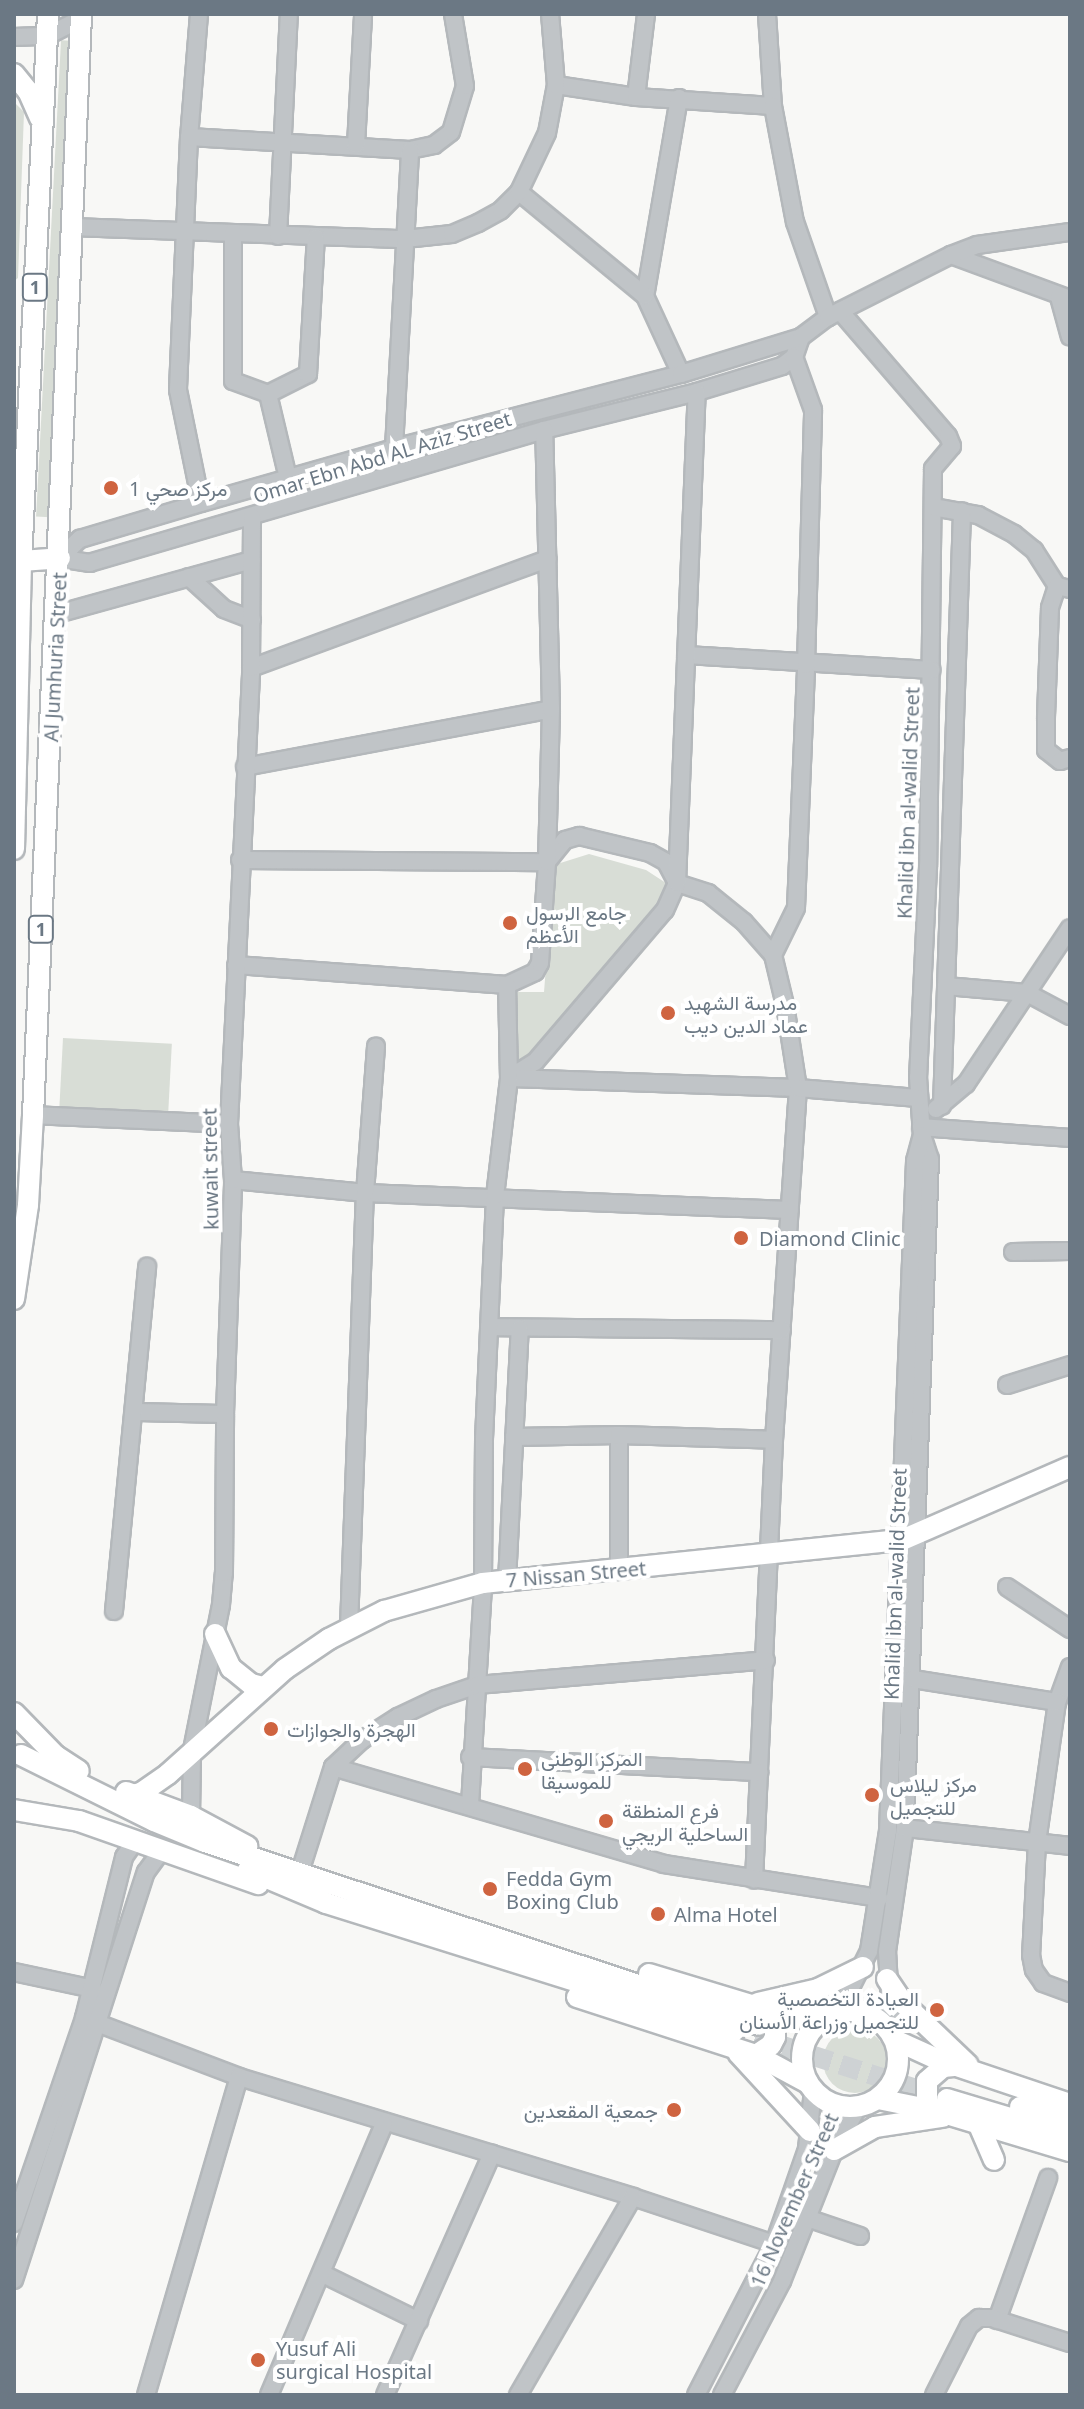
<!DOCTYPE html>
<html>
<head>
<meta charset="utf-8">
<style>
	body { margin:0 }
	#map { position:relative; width:1084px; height:2409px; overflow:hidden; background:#f8f8f6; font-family:"Noto Sans",Vazirmatn,sans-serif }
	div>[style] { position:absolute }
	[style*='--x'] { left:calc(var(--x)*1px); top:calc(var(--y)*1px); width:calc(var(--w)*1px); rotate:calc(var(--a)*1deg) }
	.green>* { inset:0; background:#d8ddd6; transform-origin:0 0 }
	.round { border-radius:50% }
	.major-tunnel>* { height:20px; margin-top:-10px; transform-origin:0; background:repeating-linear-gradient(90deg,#ced2d4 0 20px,transparent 0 30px) }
	.roads { filter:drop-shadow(2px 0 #b4b8bb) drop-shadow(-2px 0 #b4b8bb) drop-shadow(0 2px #b4b8bb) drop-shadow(0 -2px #b4b8bb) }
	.minor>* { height:16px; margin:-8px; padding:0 8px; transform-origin:8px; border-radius:8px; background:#c0c4c7 }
	.major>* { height:20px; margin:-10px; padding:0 10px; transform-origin:10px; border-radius:10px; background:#fff }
	.major>.ring { margin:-10px; padding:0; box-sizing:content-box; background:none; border:20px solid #fff; border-radius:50% }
	.dots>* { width:22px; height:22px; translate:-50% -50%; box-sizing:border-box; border:4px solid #fff; border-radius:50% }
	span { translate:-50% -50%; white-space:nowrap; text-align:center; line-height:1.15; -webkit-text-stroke:8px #fff; paint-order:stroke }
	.shield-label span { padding:2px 6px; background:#fff; border:2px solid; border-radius:6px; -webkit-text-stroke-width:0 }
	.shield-label { font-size:18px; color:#6b7884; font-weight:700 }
	.street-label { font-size:20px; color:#6b7884 }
	.poi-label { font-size:20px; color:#6b7884 }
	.left { translate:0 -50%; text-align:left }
	.right { translate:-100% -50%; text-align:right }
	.frame { position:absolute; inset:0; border:16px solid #6b7884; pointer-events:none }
</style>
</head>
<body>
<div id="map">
	<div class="green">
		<i style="left:75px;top:41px;width:477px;height:14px;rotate:93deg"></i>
		<i style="clip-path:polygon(14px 102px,24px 112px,18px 278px,14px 281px)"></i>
		<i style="clip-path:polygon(589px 854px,646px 870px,669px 885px,664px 907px,533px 1058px,516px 1066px,516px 992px,544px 992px,554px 865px)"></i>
		<i style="left:63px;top:1038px;width:109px;height:76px;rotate:3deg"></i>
		<i class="round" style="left:823px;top:2029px;width:64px;height:64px"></i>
	</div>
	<div class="major-tunnel">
		<i style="--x:14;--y:1765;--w:4;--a:27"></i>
		<i style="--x:755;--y:2037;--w:202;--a:17.9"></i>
	</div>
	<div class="roads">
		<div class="minor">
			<i style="--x:199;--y:14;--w:123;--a:94.6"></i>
			<i style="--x:189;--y:137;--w:253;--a:92.5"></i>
			<i style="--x:178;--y:390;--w:115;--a:78.5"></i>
			<i style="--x:767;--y:14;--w:92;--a:86.3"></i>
			<i style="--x:14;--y:37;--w:33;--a:-2"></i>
			<i style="--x:47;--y:36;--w:37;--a:-27"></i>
			<i style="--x:556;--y:85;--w:81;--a:8.5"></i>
			<i style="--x:636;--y:97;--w:137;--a:3.8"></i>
			<i style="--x:773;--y:106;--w:118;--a:79.3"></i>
			<i style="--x:795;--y:222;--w:101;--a:70.8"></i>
			<i style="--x:636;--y:97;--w:84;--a:-83.1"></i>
			<i style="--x:679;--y:98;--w:201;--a:99.7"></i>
			<i style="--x:645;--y:296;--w:86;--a:65.2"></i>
			<i style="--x:189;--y:137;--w:221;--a:3.4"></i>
			<i style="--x:410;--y:150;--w:25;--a:-12"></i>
			<i style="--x:434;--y:145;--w:21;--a:-37"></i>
			<i style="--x:451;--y:132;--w:48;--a:-73.1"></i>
			<i style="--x:465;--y:86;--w:73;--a:-99.5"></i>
			<i style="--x:356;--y:145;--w:131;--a:-86.9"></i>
			<i style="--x:519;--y:192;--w:163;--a:39.5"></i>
			<i style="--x:72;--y:227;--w:333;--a:2.1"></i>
			<i style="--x:405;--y:239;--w:47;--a:-6.1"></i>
			<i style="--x:452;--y:234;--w:28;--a:-23"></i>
			<i style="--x:478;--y:223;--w:26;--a:-29"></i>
			<i style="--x:501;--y:210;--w:25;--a:-45"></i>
			<i style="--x:519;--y:192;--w:65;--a:-64.6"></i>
			<i style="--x:547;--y:133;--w:49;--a:-79.4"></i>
			<i style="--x:556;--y:85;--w:71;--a:-94.8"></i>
			<i style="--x:233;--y:233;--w:148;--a:90"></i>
			<i style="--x:233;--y:381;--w:37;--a:20"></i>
			<i style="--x:268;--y:394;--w:86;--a:76.6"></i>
			<i style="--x:278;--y:236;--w:222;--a:-87.2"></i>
			<i style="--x:951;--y:255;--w:127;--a:20.3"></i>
			<i style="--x:1059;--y:297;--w:41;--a:74.6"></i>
			<i style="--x:840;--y:311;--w:165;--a:49.2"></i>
			<i style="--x:948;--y:436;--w:11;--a:68"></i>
			<i style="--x:952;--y:446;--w:30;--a:130"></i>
			<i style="--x:933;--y:469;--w:398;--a:90.7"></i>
			<i style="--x:928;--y:867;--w:210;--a:92.7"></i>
			<i style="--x:918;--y:1077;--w:58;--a:86.1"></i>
			<i style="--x:922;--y:1135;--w:25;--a:72"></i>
			<i style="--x:930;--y:1159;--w:669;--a:92.14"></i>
			<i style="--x:905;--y:1828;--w:124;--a:98.3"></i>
			<i style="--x:887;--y:1951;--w:84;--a:86.6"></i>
			<i style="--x:801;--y:337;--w:21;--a:109"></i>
			<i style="--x:794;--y:357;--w:15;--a:143"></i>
			<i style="--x:782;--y:366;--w:89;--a:163"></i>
			<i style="--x:697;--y:392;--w:158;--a:166.1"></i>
			<i style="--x:544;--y:430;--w:473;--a:163.7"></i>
			<i style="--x:90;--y:563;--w:30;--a:-171"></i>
			<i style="--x:60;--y:558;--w:28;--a:-44"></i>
			<i style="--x:80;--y:539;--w:126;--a:-16.6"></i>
			<i style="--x:201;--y:503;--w:201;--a:-15.9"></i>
			<i style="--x:394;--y:448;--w:296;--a:-14.5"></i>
			<i style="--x:681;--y:374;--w:126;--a:-17.1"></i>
			<i style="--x:801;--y:337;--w:34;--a:-37"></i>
			<i style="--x:828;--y:317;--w:138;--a:-26.8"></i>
			<i style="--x:951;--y:255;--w:28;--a:-21"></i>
			<i style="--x:977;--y:245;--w:94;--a:-8"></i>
			<i style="--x:268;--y:394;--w:45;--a:-26.6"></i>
			<i style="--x:308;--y:374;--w:137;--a:-86.7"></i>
			<i style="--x:394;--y:448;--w:298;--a:-86.9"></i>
			<i style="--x:933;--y:507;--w:46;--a:10.1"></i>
			<i style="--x:978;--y:515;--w:41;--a:27.8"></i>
			<i style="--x:1014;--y:534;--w:26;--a:39"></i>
			<i style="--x:1034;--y:550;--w:43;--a:57.4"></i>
			<i style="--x:189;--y:577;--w:47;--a:42.4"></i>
			<i style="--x:224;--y:609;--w:30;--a:21"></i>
			<i style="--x:1070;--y:589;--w:13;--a:-167"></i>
			<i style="--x:1057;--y:586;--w:23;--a:108"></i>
			<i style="--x:1050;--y:608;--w:111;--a:92.1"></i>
			<i style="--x:1046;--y:719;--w:31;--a:90"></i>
			<i style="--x:1046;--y:750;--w:18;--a:38"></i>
			<i style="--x:1060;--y:761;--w:10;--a:-17"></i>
			<i style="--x:57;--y:614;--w:202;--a:-15.5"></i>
			<i style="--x:686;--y:655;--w:246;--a:3.5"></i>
			<i style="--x:251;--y:668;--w:316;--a:-20.2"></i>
			<i style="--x:245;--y:767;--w:311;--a:-10.7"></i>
			<i style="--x:240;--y:860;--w:307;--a:0.4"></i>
			<i style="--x:547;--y:862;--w:28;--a:-51"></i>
			<i style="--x:565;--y:840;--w:15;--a:-16"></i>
			<i style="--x:579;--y:836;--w:73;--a:13.5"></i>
			<i style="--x:650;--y:853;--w:18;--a:29"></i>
			<i style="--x:666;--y:862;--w:24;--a:62"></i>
			<i style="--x:677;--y:883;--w:33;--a:18"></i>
			<i style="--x:708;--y:893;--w:46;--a:38.9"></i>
			<i style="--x:744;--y:922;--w:44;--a:48.7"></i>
			<i style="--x:773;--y:955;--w:51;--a:76.5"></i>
			<i style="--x:785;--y:1005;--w:84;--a:81.1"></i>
			<i style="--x:798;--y:1088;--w:353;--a:93.9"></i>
			<i style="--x:774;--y:1440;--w:440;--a:92.6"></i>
			<i style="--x:773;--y:955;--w:52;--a:-63.9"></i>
			<i style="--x:796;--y:908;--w:243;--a:-87.6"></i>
			<i style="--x:806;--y:665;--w:255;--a:-88.4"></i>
			<i style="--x:813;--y:410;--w:56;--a:-109.7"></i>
			<i style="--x:236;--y:965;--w:272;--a:4.2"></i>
			<i style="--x:507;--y:985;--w:31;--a:-25"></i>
			<i style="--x:535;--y:972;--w:10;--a:-61"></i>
			<i style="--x:540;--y:963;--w:101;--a:-86"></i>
			<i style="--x:547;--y:862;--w:153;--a:-88.5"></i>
			<i style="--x:551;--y:709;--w:279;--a:-91.4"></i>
			<i style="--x:946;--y:986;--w:81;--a:4.9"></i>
			<i style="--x:1027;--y:993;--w:49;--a:28.1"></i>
			<i style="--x:509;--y:1078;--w:31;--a:-32"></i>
			<i style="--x:535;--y:1062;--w:200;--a:-49.5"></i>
			<i style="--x:665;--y:910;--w:30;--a:-66"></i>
			<i style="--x:677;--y:883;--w:491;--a:-87.7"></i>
			<i style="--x:511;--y:1078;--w:287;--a:2"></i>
			<i style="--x:798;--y:1088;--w:120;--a:4.8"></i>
			<i style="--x:942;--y:1106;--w:595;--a:-88.07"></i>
			<i style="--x:936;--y:1109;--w:39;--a:-40"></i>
			<i style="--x:966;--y:1084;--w:187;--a:-56.3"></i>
			<i style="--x:33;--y:1115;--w:196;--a:2.6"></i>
			<i style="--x:921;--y:1127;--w:149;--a:4.2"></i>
			<i style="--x:233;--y:1180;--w:133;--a:5.6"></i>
			<i style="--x:365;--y:1193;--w:425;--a:2.3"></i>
			<i style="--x:1013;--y:1252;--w:57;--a:-1"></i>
			<i style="--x:489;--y:1327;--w:293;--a:0.6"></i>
			<i style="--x:1007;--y:1385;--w:66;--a:-17.6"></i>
			<i style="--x:135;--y:1412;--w:90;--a:1.3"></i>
			<i style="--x:619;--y:1435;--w:136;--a:90"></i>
			<i style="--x:514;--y:1437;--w:105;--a:-1.1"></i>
			<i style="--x:619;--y:1435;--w:155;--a:1.8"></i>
			<i style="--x:507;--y:1581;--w:253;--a:-87.1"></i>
			<i style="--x:1007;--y:1587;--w:76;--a:33.7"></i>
			<i style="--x:114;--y:1611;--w:346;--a:-84.5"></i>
			<i style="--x:349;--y:1627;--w:434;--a:-87.9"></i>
			<i style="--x:365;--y:1193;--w:147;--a:-85.7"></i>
			<i style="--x:1070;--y:1667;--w:37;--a:110"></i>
			<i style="--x:1057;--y:1702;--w:141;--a:98.1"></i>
			<i style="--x:1037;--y:1842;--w:113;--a:93"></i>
			<i style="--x:1031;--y:1955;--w:15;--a:79"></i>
			<i style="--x:1034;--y:1970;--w:16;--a:55"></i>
			<i style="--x:1043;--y:1983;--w:29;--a:20"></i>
			<i style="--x:913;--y:1679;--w:146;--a:9.1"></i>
			<i style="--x:470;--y:1757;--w:290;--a:3"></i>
			<i style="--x:333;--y:1767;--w:345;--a:16.3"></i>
			<i style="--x:664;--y:1864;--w:218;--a:9"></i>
			<i style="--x:470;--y:1805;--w:222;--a:-86.6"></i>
			<i style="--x:483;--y:1583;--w:144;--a:-89.6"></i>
			<i style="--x:484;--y:1439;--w:243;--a:-87.4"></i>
			<i style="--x:495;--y:1196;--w:119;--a:-83.2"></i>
			<i style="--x:509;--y:1078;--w:93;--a:-91.2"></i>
			<i style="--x:191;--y:1816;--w:66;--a:-89.1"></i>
			<i style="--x:192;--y:1750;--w:148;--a:-78.7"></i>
			<i style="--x:221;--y:1605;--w:32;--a:-85"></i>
			<i style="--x:224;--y:1573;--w:159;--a:-89.6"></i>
			<i style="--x:225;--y:1414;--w:234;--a:-88"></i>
			<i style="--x:233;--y:1180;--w:56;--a:-94.1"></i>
			<i style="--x:229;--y:1124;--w:457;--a:-87.2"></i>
			<i style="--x:251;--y:668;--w:151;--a:-89.6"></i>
			<i style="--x:905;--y:1828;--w:166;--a:6.2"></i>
			<i style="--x:299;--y:1875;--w:113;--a:-72.5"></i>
			<i style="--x:333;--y:1767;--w:40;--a:-43"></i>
			<i style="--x:362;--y:1740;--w:43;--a:-32.6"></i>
			<i style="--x:398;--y:1717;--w:42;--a:-25.3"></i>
			<i style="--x:436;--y:1699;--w:43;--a:-18.9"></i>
			<i style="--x:477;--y:1685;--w:290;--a:-4.9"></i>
			<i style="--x:14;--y:1972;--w:81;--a:12.1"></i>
			<i style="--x:839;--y:2011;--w:67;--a:-63.4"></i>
			<i style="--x:869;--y:1951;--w:121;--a:-81"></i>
			<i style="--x:888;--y:1831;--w:671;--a:-87.69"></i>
			<i style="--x:915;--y:1161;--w:27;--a:-75"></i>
			<i style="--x:84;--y:2018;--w:166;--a:20.8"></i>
			<i style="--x:239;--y:2077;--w:412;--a:16.9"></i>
			<i style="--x:633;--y:2197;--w:149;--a:18.4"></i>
			<i style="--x:807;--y:2218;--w:56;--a:18.8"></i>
			<i style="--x:14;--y:2223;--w:217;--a:-71.1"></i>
			<i style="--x:84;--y:2018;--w:166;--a:-76"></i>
			<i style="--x:124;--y:1857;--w:19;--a:-55"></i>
			<i style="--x:323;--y:2274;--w:107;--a:26.1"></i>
			<i style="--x:14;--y:2280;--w:429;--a:-72.1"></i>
			<i style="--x:146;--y:1872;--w:26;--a:-54"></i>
			<i style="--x:997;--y:2320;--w:151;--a:-70.2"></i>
			<i style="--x:146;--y:2395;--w:331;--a:-73.7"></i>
			<i style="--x:269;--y:2395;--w:294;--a:-67"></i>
			<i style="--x:385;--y:2395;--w:264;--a:-66.1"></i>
			<i style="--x:518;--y:2395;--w:229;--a:-59.9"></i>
			<i style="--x:696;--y:2395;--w:170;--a:-62.7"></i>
			<i style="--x:774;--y:2244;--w:101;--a:-70.8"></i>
			<i style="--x:807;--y:2149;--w:59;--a:-84.2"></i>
			<i style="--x:722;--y:2395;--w:129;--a:-62.2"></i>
			<i style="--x:782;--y:2281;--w:141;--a:-68.3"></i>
			<i style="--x:834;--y:2150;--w:49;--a:-60.8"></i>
			<i style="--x:934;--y:2395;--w:77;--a:-63.1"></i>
			<i style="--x:969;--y:2326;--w:13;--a:-39"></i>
			<i style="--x:979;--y:2318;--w:13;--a:0"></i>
			<i style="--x:992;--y:2318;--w:82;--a:17.8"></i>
		</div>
		<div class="major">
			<i style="--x:14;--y:74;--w:22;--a:51"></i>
			<i style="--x:28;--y:91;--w:30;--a:66"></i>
			<i style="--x:21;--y:561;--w:39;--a:-4"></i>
			<i style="--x:14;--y:849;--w:288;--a:-88.6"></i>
			<i style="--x:21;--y:561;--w:548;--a:-87.17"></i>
			<i style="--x:14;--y:1299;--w:95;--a:-81.5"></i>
			<i style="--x:28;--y:1205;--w:90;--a:-86.8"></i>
			<i style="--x:33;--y:1115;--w:1102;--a:-87.5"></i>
			<i style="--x:215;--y:1634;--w:38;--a:65"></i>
			<i style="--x:231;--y:1668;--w:26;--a:39"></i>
			<i style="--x:251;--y:1684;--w:12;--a:14"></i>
			<i style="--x:14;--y:1713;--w:60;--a:45.7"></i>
			<i style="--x:56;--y:1756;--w:27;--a:33"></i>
			<i style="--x:21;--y:1755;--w:148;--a:26.4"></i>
			<i style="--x:154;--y:1821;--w:55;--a:22.4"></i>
			<i style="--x:205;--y:1842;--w:583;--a:18.28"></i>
			<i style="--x:126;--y:1792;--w:69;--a:20.3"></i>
			<i style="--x:191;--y:1816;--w:64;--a:28.2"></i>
			<i style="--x:132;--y:1795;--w:9;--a:-13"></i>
			<i style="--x:141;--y:1793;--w:33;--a:-35"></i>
			<i style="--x:168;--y:1774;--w:157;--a:-41.9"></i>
			<i style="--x:285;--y:1669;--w:53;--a:-34.3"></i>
			<i style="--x:329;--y:1639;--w:62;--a:-27"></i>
			<i style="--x:384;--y:1611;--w:103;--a:-15.8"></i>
			<i style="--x:483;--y:1583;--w:421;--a:-5.9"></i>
			<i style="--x:902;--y:1540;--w:183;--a:-23.5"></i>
			<i style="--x:14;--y:1810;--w:66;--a:9.6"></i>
			<i style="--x:79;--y:1821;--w:190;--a:19.4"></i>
			<i style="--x:248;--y:1870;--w:85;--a:22.9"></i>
			<i style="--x:326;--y:1903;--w:428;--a:17.4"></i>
			<i style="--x:649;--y:1974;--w:127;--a:16.9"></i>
			<i style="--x:771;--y:2011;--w:56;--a:5.1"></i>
			<i style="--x:887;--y:1979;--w:30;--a:56"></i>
			<i style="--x:904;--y:2004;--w:88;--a:43.6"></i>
			<i style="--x:577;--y:1997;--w:188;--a:18"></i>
			<i style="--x:756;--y:2055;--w:59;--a:28.3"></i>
			<i style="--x:758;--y:2003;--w:62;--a:-13.1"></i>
			<i style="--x:818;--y:1989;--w:50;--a:-26.1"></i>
			<i class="ring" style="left:802px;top:2011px;width:76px;height:76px"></i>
			<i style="--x:895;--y:2040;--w:48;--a:24.4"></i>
			<i style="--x:939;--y:2060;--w:138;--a:18.6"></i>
			<i style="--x:738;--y:2053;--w:106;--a:47.3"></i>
			<i style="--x:756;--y:2055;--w:18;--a:-34"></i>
			<i style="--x:771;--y:2045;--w:9;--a:-63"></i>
			<i style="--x:775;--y:2037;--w:18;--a:-90"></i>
			<i style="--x:775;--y:2019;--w:9;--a:-117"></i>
			<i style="--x:878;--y:2099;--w:56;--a:11.3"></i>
			<i style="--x:933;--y:2110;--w:143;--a:16.7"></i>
			<i style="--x:947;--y:2099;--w:128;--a:16.7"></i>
			<i style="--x:1020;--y:2107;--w:52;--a:15.6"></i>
			<i style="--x:933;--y:2110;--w:10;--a:-127"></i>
			<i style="--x:927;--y:2102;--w:21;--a:-90"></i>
			<i style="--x:927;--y:2081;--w:21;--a:-41"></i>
			<i style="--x:943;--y:2067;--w:11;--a:-5"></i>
			<i style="--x:978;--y:2123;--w:40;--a:66.6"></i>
			<i style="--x:834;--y:2150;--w:47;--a:-29.3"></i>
			<i style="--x:875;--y:2127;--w:68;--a:-8.5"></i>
		</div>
	</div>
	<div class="dots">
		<i style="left:111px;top:488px;background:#cf6440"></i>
		<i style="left:510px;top:923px;background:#cf6440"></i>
		<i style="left:668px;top:1013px;background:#cf6440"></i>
		<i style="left:741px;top:1238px;background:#cf6440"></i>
		<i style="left:271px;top:1729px;background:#cf6440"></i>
		<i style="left:525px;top:1769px;background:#cf6440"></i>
		<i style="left:872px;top:1795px;background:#cf6440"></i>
		<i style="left:606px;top:1821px;background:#cf6440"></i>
		<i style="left:490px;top:1889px;background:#cf6440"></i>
		<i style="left:658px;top:1914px;background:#cf6440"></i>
		<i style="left:937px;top:2010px;background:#cf6440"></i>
		<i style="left:674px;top:2110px;background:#cf6440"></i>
		<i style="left:258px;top:2360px;background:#cf6440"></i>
	</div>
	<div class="shield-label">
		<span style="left:35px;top:287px">1</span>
		<span style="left:41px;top:929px">1</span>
	</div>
	<div class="street-label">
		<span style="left:382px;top:457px;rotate:-17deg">Omar Ebn Abd AL Aziz Street</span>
		<span style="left:55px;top:657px;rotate:-87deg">Al Jumhuria Street</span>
		<span style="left:908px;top:803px;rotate:-88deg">Khalid ibn al-walid Street</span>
		<span style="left:210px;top:1169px;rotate:-91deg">kuwait street</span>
		<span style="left:576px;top:1574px;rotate:-5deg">7 Nissan Street</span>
		<span style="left:895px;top:1584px;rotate:-88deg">Khalid ibn al-walid Street</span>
		<span style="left:794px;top:2200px;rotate:-66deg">16 November Street</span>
	</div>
	<div class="poi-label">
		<span class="left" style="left:129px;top:488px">مركز صحي 1</span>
		<span class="left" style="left:526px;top:924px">جامع الرسول<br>الأعظم</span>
		<span class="left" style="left:684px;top:1014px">مدرسة الشهيد<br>عماد الدين ديب</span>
		<span class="left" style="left:759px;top:1238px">Diamond Clinic</span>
		<span class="left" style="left:287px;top:1729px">الهجرة والجوازات</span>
		<span class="left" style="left:541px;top:1770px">المركز الوطني<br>للموسيقا</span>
		<span class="left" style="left:890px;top:1796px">مركز ليلاس<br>للتجميل</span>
		<span class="left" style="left:622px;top:1822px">فرع المنطقة<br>الساحلية الريجي</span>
		<span class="left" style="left:506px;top:1890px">Fedda Gym<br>Boxing Club</span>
		<span class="left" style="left:674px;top:1914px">Alma Hotel</span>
		<span class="right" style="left:919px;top:2010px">العيادة التخصصية<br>للتجميل وزراعة الأسنان</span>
		<span class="right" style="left:658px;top:2110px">جمعية المقعدين</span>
		<span class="left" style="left:276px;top:2360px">Yusuf Ali<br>surgical Hospital</span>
	</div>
	<div class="frame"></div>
</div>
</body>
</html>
